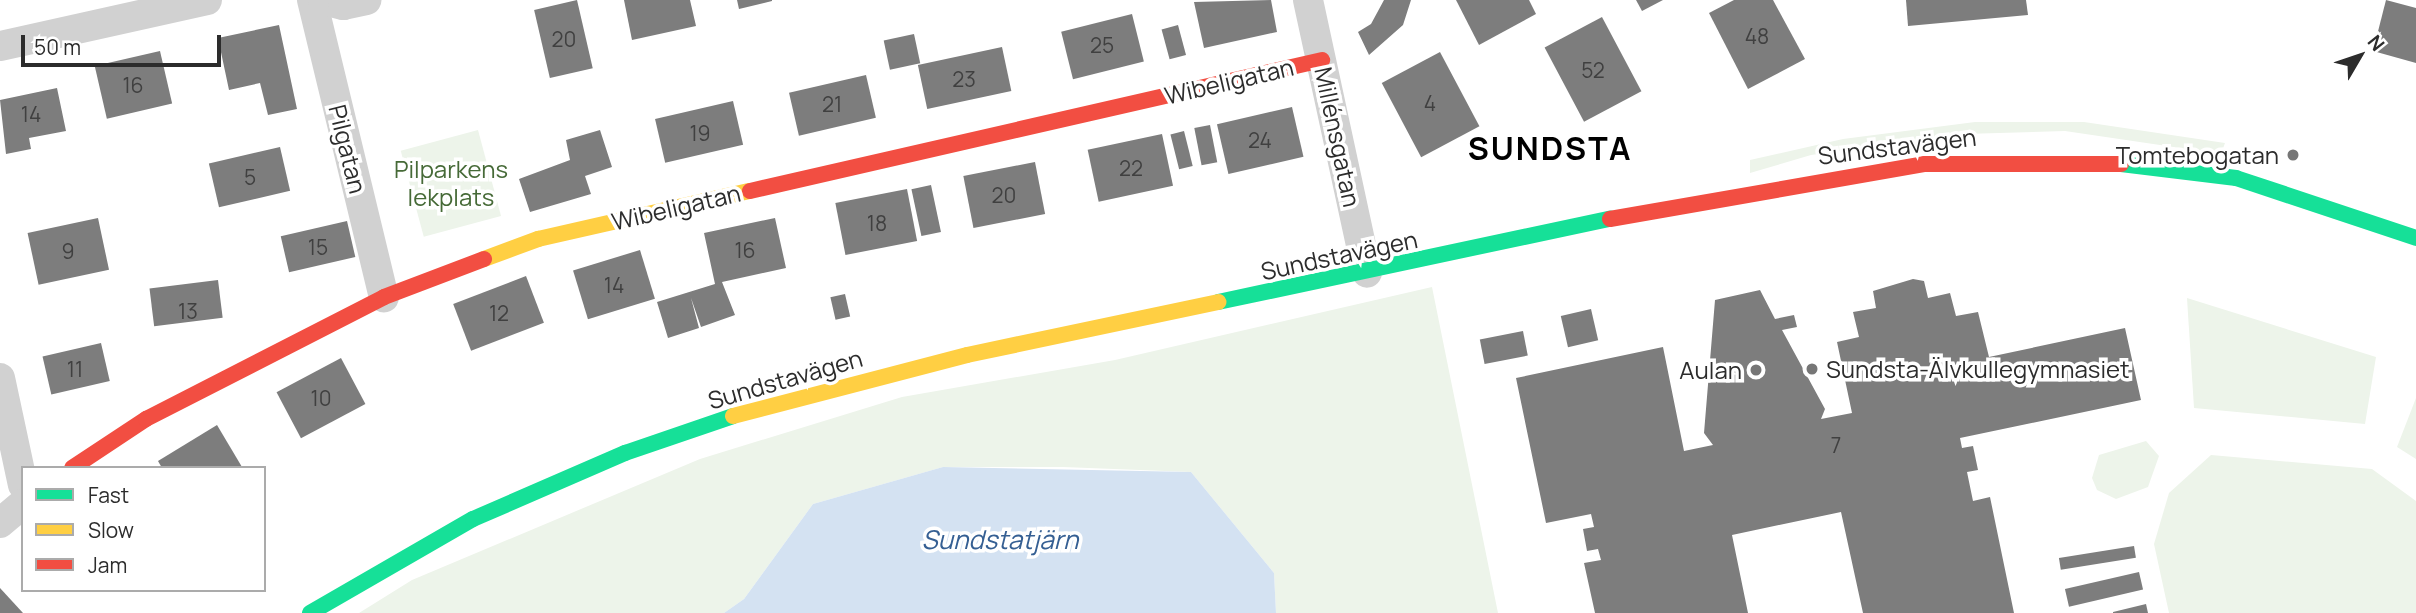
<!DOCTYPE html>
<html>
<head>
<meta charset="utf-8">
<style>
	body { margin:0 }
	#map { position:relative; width:2416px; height:613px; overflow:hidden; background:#fff; font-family:Manrope,sans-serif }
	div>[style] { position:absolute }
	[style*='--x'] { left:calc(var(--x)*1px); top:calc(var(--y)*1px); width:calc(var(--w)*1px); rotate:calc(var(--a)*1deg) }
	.green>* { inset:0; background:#edf4ea; transform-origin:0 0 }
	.water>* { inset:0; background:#d4e2f2 }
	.building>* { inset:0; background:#7d7d7d; transform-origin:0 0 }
	.street>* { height:30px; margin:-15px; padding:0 15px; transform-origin:15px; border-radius:15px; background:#d1d1d1 }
	.fast>* { height:16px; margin:-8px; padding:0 8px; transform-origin:8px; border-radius:8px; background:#16e098 }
	.slow>* { height:16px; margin:-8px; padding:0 8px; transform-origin:8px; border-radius:8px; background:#ffcf43 }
	.jam>* { height:16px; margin:-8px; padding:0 8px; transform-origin:8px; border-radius:8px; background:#f24e42 }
	.dots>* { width:19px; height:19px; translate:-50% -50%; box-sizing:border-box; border:4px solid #fff; border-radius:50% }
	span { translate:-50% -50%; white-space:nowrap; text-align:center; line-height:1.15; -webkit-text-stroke:7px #fff; paint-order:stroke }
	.number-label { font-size:21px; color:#404040 }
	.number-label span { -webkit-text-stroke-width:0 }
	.street-label { font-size:24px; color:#2c2c2c }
	.poi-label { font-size:24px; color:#2c2c2c }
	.right { translate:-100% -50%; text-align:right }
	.left { translate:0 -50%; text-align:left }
	.park-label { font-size:24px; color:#466a37 }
	.water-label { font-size:26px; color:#355f93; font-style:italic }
	.district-label { font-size:32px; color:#000; font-weight:700; letter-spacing:2px }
	.legend { position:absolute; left:21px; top:466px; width:245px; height:126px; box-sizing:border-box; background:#fff; border:2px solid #ababab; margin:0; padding:9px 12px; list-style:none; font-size:21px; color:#2c2c2c }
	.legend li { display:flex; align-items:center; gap:14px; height:35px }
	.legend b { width:35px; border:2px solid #ababab }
	.north { position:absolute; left:2325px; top:21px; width:70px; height:70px; -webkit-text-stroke:5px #fff; paint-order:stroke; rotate:51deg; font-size:19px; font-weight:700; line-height:28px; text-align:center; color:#2c2c2c }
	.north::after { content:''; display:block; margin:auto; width:24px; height:32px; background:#2c2c2c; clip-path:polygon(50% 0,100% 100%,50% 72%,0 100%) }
	.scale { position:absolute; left:21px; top:35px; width:200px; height:32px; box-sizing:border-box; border:4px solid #2c2c2c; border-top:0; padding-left:9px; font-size:21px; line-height:24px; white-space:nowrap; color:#2c2c2c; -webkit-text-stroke:5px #fff; paint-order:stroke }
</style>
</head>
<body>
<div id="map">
	<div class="green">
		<i style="clip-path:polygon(1975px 122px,2084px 122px,2225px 143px,2221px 154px,2065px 131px,1964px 134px,1811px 155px,1750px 173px,1750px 160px,1843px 139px)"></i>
		<i style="left:478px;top:130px;width:89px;height:80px;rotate:75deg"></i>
		<i style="clip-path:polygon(1432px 287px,1498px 613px,1276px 613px,1274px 573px,1191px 472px,1063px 467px,943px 467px,813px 504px,744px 599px,724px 613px,359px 613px,412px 580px,700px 459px,902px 397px,1115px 360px)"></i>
		<i style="clip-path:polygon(2187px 298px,2376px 357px,2365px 424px,2194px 408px)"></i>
		<i style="clip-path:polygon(2416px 398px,2416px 459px,2397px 447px)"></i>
		<i style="clip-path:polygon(2146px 441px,2159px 456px,2148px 487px,2116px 499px,2097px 490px,2092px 478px,2099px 455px)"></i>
		<i style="clip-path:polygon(2211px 455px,2372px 469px,2416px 501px,2416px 613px,2169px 613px,2154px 544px,2169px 493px)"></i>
	</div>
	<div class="water">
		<i style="clip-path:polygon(943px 467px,1191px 472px,1274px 573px,1276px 613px,724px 613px,744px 599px,813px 504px)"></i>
	</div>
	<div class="building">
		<i style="left:577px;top:0;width:70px;height:44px;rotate:77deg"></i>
		<i style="clip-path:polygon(624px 0,690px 0,696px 26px,632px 40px)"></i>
		<i style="clip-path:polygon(737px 0,772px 0,772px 1px,739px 9px)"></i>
		<i style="clip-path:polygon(1271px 0,1277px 32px,1204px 48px,1194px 2px)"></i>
		<i style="clip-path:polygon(1384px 0,1411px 0,1403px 25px,1369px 55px,1358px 32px,1371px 24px)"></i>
		<i style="clip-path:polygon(1456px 0,1529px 0,1536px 14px,1479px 45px)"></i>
		<i style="clip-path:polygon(1636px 0,1663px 0,1642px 11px)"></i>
		<i style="clip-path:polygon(1734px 0,1773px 0,1805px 59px,1748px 89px,1709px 13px)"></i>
		<i style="clip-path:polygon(1906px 0,2026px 0,2028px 15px,1908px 26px)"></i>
		<i style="clip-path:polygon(2386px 0,2416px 8px,2416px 63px,2373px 51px)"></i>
		<i style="left:1132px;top:14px;width:49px;height:73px;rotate:76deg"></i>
		<i style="left:1602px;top:17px;width:84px;height:65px;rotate:62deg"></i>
		<i style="clip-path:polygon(279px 25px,297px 109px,268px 115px,260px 83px,229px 90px,218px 38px)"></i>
		<i style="left:1178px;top:25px;width:31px;height:17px;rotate:75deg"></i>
		<i style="left:914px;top:34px;width:30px;height:31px;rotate:78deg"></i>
		<i style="left:1002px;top:47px;width:45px;height:86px;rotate:78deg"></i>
		<i style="left:160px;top:51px;width:54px;height:67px;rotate:77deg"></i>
		<i style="left:1440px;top:52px;width:84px;height:66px;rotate:62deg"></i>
		<i style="left:866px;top:75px;width:44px;height:79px;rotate:77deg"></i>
		<i style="clip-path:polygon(57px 88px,66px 131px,29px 138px,31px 149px,6px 154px,0 100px)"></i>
		<i style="left:733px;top:101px;width:45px;height:80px;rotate:77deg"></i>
		<i style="left:1292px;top:107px;width:51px;height:77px;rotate:77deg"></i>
		<i style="left:1210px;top:125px;width:38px;height:16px;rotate:79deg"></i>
		<i style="clip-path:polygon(600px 130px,612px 167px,585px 176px,591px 194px,530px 212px,519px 179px,570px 160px,566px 140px)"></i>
		<i style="left:1184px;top:131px;width:36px;height:14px;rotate:76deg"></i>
		<i style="left:1162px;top:134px;width:53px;height:76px;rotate:78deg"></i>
		<i style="left:280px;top:147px;width:45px;height:73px;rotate:77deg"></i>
		<i style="left:1035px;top:162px;width:53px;height:73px;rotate:79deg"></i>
		<i style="left:931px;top:185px;width:48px;height:20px;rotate:78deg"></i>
		<i style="left:907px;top:189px;width:53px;height:73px;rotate:79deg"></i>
		<i style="left:98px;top:218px;width:53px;height:72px;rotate:78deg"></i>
		<i style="clip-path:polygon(775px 218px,786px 268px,722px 282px,735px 315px,701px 327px,691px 298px,699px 328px,668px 338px,657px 302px,715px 284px,704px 233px)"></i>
		<i style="left:347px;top:221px;width:37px;height:68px;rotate:77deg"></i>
		<i style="left:640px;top:250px;width:51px;height:70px;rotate:73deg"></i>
		<i style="left:526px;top:276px;width:50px;height:78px;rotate:69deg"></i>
		<i style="clip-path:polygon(1913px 279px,1924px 281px,1928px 298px,1950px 293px,1956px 316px,1978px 312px,1989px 357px,2125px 328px,2141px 400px,1960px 438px,1962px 448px,1973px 446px,1978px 470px,1967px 472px,1973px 501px,1990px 497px,2014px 613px,1863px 613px,1841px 512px,1732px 535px,1748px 613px,1595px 613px,1584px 563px,1601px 560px,1598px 549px,1587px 551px,1583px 529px,1594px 527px,1591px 514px,1546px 523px,1516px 378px,1663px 347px,1684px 451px,1713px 445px,1704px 433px,1715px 300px,1760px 290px,1775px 319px,1794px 315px,1797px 327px,1782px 330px,1825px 409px,1821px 419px,1852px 413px,1837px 342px,1859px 337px,1853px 312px,1876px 308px,1873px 291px)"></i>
		<i style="left:218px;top:280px;width:38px;height:69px;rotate:83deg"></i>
		<i style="left:845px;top:294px;width:23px;height:15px;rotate:77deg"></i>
		<i style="left:1591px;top:309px;width:32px;height:31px;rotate:77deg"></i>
		<i style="left:1523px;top:331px;width:25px;height:44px;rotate:79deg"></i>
		<i style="left:101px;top:343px;width:39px;height:60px;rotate:77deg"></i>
		<i style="left:341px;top:358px;width:52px;height:73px;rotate:62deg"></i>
		<i style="clip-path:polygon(217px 425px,242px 467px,162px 468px,158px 461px)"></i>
		<i style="left:2134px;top:546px;width:12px;height:76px;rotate:81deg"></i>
		<i style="left:2139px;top:572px;width:18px;height:76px;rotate:77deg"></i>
		<i style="clip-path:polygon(0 588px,23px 613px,0 613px)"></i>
		<i style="clip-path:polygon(2146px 604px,2148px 613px,2113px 613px,2113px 612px)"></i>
	</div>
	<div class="street">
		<i style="--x:312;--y:0;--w:306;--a:76.4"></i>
		<i style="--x:323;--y:0;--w:21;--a:14"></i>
		<i style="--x:343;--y:5;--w:24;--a:-12"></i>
		<i style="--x:1308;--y:0;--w:279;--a:77.8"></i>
		<i style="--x:0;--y:46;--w:212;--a:-12.5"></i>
		<i style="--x:0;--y:378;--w:109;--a:77.9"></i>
		<i style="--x:0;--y:523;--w:30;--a:-40"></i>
	</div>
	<div class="fast">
		<i style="--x:2121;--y:164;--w:116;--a:6.9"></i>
		<i style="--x:2236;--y:178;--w:190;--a:18.4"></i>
		<i style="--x:1218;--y:302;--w:401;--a:-12"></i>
		<i style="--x:310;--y:613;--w:188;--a:-30"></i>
		<i style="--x:473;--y:519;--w:166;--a:-23.5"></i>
		<i style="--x:625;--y:453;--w:114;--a:-18.9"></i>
	</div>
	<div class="slow">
		<i style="--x:484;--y:259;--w:58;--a:-20.3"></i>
		<i style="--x:538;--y:239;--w:217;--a:-12.8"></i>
		<i style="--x:733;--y:416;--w:242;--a:-14.6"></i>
		<i style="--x:967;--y:355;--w:257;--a:-11.9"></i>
	</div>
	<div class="jam">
		<i style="--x:750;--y:191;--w:587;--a:-12.9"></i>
		<i style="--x:1610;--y:219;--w:320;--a:-9.9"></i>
		<i style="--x:1925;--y:164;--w:196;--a:0"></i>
		<i style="--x:72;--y:468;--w:89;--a:-33.5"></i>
		<i style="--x:146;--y:419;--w:267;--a:-27.1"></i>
		<i style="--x:384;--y:297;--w:107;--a:-20.8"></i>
	</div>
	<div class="dots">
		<i style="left:2293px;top:155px;background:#767676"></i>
		<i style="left:1812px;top:369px;background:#767676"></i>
		<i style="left:1756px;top:370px;background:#767676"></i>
	</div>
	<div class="number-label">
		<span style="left:1757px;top:36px">48</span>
		<span style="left:564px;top:39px">20</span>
		<span style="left:1102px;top:45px">25</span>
		<span style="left:1593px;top:70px">52</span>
		<span style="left:964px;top:79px">23</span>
		<span style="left:133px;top:85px">16</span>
		<span style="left:1430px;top:103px">4</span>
		<span style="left:832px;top:104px">21</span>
		<span style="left:31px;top:114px">14</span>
		<span style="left:700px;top:133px">19</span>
		<span style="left:1260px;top:140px">24</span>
		<span style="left:1131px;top:168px">22</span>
		<span style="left:250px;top:177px">5</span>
		<span style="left:1004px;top:195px">20</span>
		<span style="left:877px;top:223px">18</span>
		<span style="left:318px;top:247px">15</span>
		<span style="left:745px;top:250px">16</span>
		<span style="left:68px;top:251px">9</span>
		<span style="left:614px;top:285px">14</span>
		<span style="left:188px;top:311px">13</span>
		<span style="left:499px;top:313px">12</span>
		<span style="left:75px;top:369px">11</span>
		<span style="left:321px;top:398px">10</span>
		<span style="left:1836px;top:445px">7</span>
	</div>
	<div class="street-label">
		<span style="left:1229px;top:81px;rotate:-13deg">Wibeligatan</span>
		<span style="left:1338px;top:137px;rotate:78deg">Millénsgatan</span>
		<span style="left:1897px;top:146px;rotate:-7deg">Sundstavägen</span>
		<span style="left:348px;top:149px;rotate:76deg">Pilgatan</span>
		<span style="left:676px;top:207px;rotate:-13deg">Wibeligatan</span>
		<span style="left:1339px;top:255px;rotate:-12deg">Sundstavägen</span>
		<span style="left:785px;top:379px;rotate:-16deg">Sundstavägen</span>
	</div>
	<div class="poi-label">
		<span class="right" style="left:2279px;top:155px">Tomtebogatan</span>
		<span class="left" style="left:1826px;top:369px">Sundsta-Älvkullegymnasiet</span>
		<span class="right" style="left:1742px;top:370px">Aulan</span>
	</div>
	<div class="park-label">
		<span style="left:451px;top:183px">Pilparkens<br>lekplats</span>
	</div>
	<div class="water-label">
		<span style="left:1000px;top:540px">Sundstatjärn</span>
	</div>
	<div class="district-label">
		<span style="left:1550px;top:148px">SUNDSTA</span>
	</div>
	<ul class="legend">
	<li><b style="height:9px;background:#16e098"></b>Fast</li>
	<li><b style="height:9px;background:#ffcf43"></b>Slow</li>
	<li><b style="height:9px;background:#f24e42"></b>Jam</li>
	</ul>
	<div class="north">N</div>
	<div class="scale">50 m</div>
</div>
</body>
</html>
